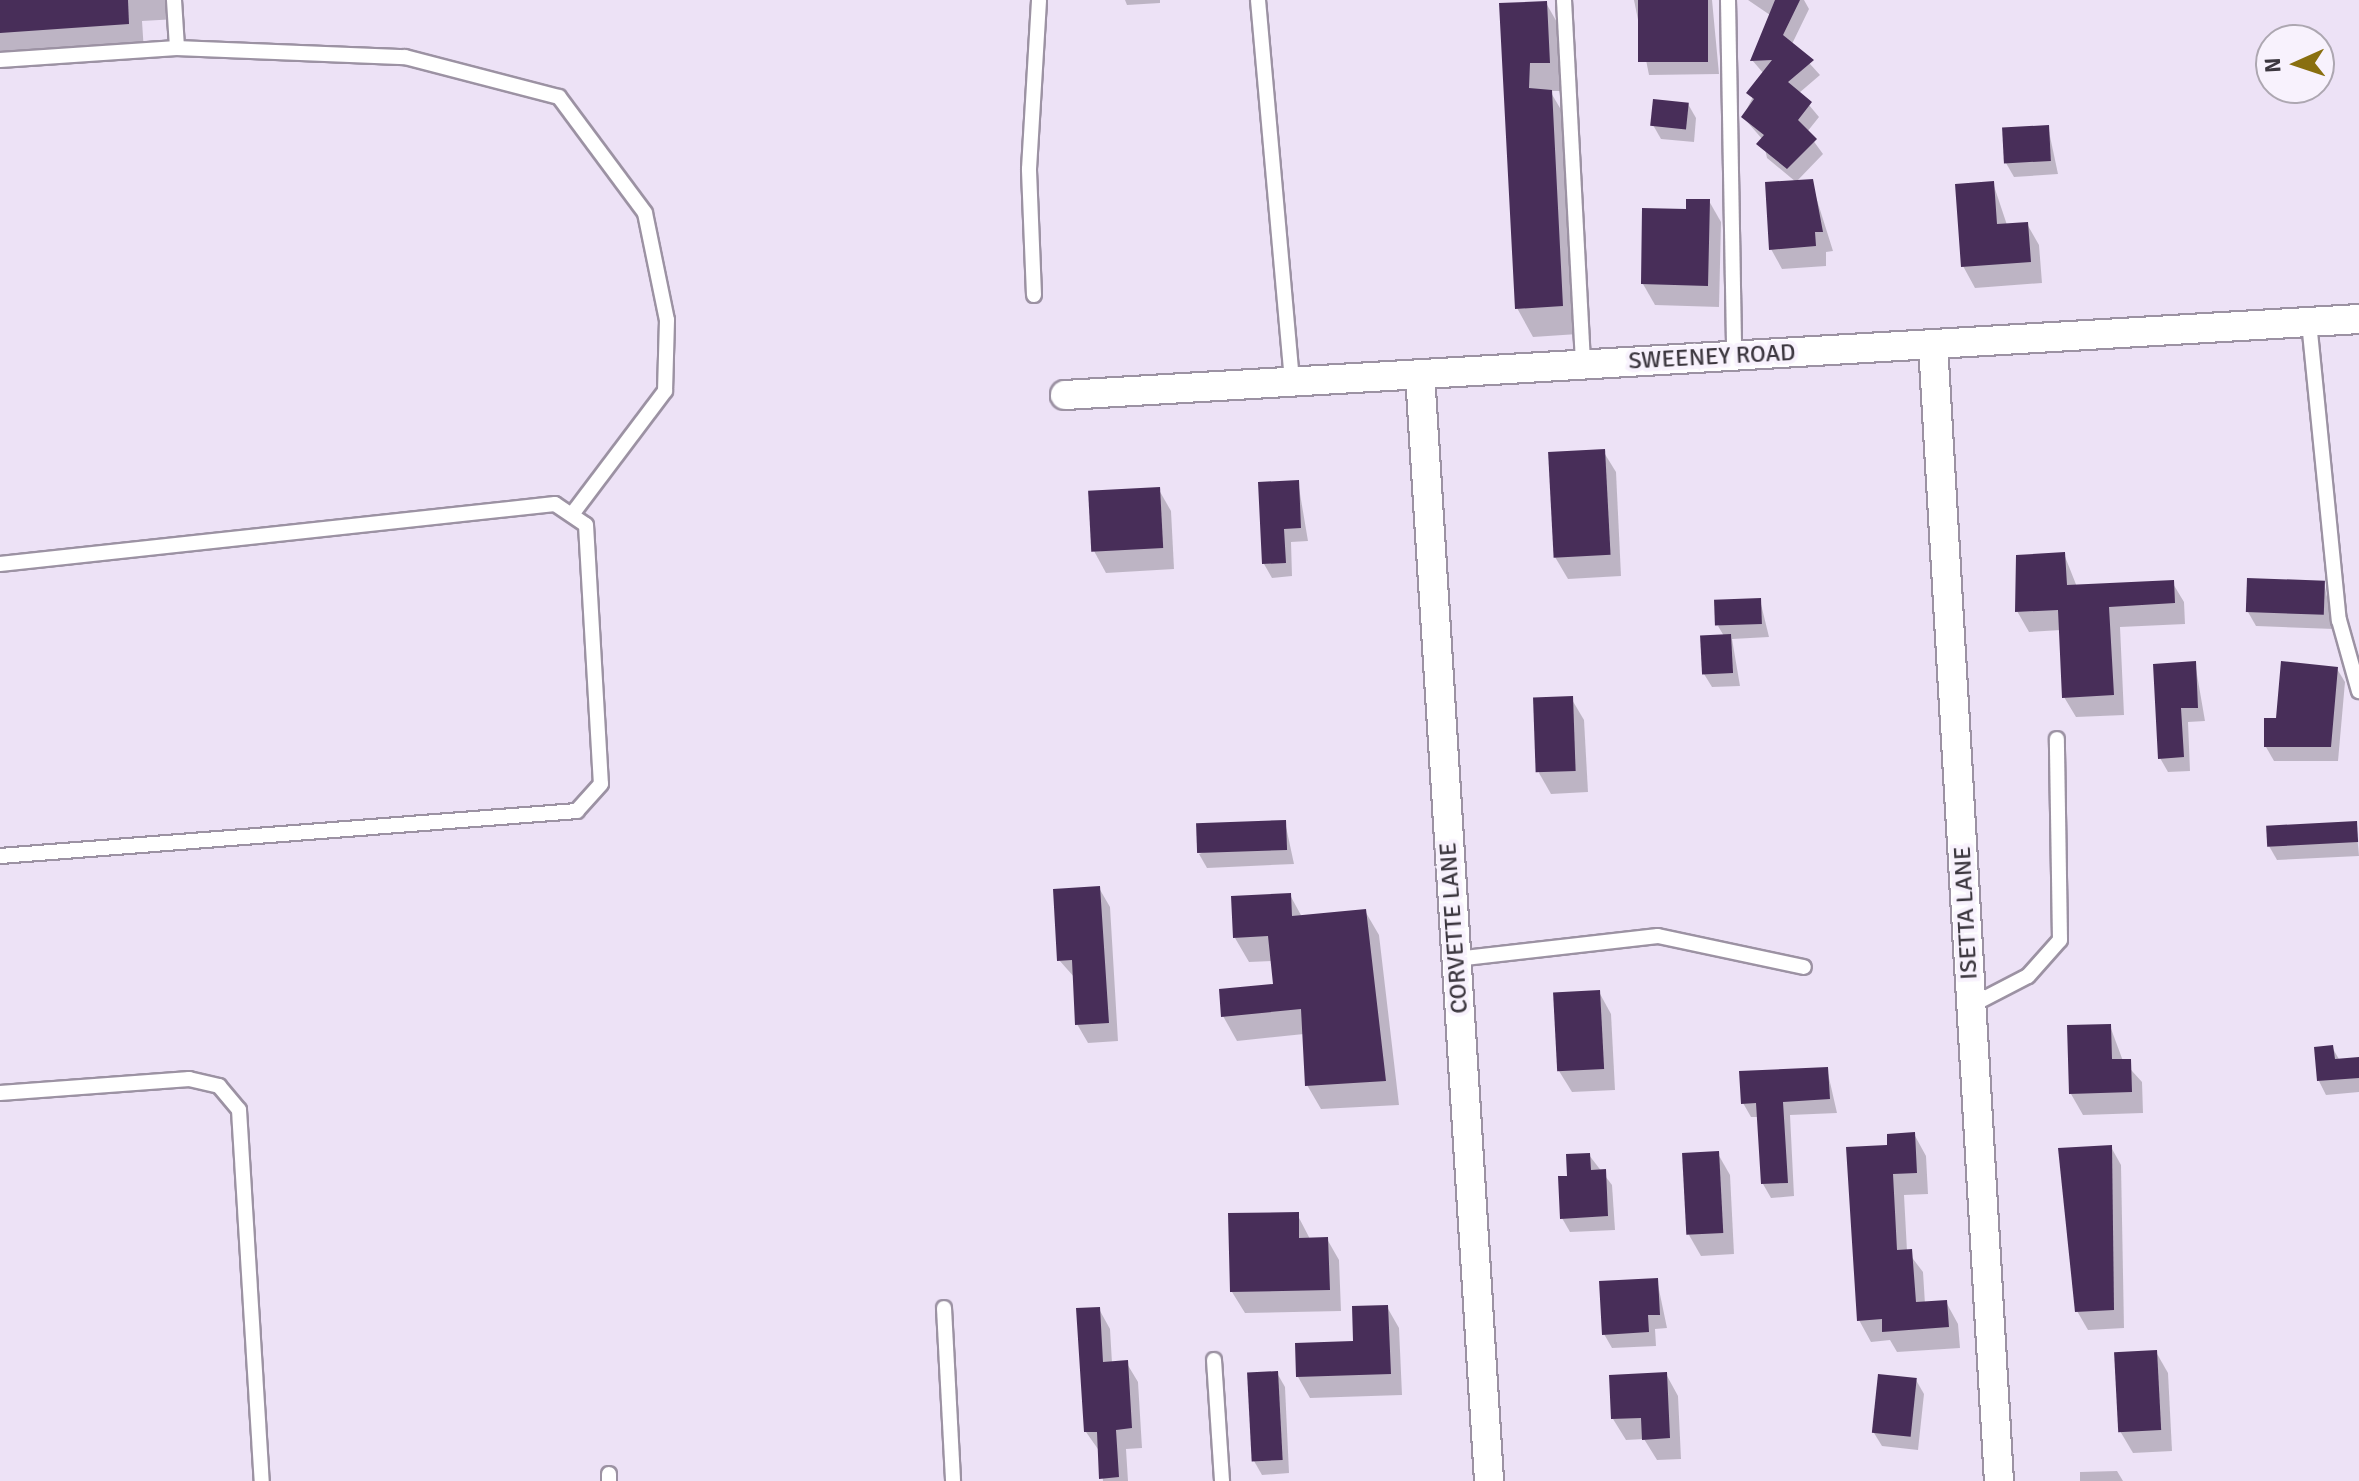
<!DOCTYPE html>
<html>
<head>
<meta charset="utf-8">
<style>
	body { margin:0 }
	#map { position:relative; width:2359px; height:1481px; overflow:hidden; background:#ede2f6; font-family:Signika,sans-serif }
	div>[style] { position:absolute }
	[style*='--x'] { left:calc(var(--x)*1px); top:calc(var(--y)*1px); width:calc(var(--w)*1px); rotate:calc(var(--a)*1deg) }
	.shadow>* { inset:0; background:#0003 }
	.building>* { inset:0; background:#482e59; transform-origin:0 0 }
	.roads { filter:drop-shadow(2px 0 #9c92a3) drop-shadow(-2px 0 #9c92a3) drop-shadow(0 2px #9c92a3) drop-shadow(0 -2px #9c92a3) }
	.lane>* { height:14px; margin:-7px; padding:0 7px; transform-origin:7px; border-radius:7px; background:#fff }
	.street>* { height:28px; margin:-14px; padding:0 14px; transform-origin:14px; border-radius:14px; background:#fff }
	span { translate:-50% -50%; white-space:nowrap; text-align:center; line-height:1.15; -webkit-text-stroke:8px #f8f2fd; paint-order:stroke }
	.street-label { font-size:24px; color:#3c373f }
	.north { position:absolute; left:2255px; top:24px; width:80px; height:80px; box-sizing:border-box; background:#f8f2fd; border:2px solid #ada7b1; border-radius:50%; rotate:267deg; font-size:22px; font-weight:700; line-height:32px; text-align:center; color:#3c373f }
	.north::after { content:''; display:block; margin:auto; width:28px; height:36px; background:#896f10; clip-path:polygon(50% 0,100% 100%,50% 72%,0 100%) }
</style>
</head>
<body>
<div id="map">
	<div class="shadow">
		<i style="clip-path:polygon(0 0,176px 0,177px 19px,142px 21px,144px 52px,0 62px)"></i>
		<i style="clip-path:polygon(1125px 0,1160px 0,1160px 3px,1127px 5px)"></i>
		<i style="clip-path:polygon(1634px 0,1712px 0,1719px 74px,1649px 75px)"></i>
		<i style="clip-path:polygon(1748px 0,1804px 0,1809px 9px,1792px 44px,1820px 75px,1799px 93px,1819px 117px,1807px 132px,1823px 154px,1796px 182px,1767px 158px,1763px 140px,1743px 117px,1764px 74px,1752px 60px,1770px 15px)"></i>
		<i style="clip-path:polygon(1546px 3px,1562px 31px,1566px 91px,1550px 91px,1567px 120px,1578px 334px,1533px 337px,1517px 308px,1501px 5px)"></i>
		<i style="clip-path:polygon(1688px 104px,1696px 118px,1694px 142px,1661px 139px,1653px 125px)"></i>
		<i style="clip-path:polygon(2048px 127px,2058px 174px,2014px 177px,2006px 163px)"></i>
		<i style="clip-path:polygon(1811px 181px,1833px 251px,1826px 252px,1826px 266px,1782px 269px,1771px 249px)"></i>
		<i style="clip-path:polygon(1993px 183px,2007px 225px,2027px 224px,2039px 245px,2042px 283px,1975px 288px,1963px 266px)"></i>
		<i style="clip-path:polygon(1709px 201px,1721px 222px,1719px 307px,1655px 305px,1643px 284px,1688px 211px)"></i>
		<i style="clip-path:polygon(1603px 451px,1616px 472px,1621px 576px,1568px 579px,1555px 557px)"></i>
		<i style="clip-path:polygon(1298px 482px,1308px 541px,1291px 542px,1292px 576px,1272px 578px,1264px 564px)"></i>
		<i style="clip-path:polygon(1159px 490px,1171px 511px,1174px 569px,1106px 573px,1094px 551px)"></i>
		<i style="clip-path:polygon(2064px 554px,2077px 587px,2172px 582px,2184px 602px,2185px 624px,2120px 627px,2124px 715px,2076px 717px,2064px 697px,2061px 630px,2029px 632px,2017px 611px)"></i>
		<i style="clip-path:polygon(2324px 583px,2334px 629px,2256px 626px,2248px 612px)"></i>
		<i style="clip-path:polygon(1760px 600px,1769px 637px,1732px 639px,1740px 686px,1712px 687px,1704px 674px,1724px 636px,1718px 626px)"></i>
		<i style="clip-path:polygon(2195px 663px,2205px 721px,2188px 722px,2190px 771px,2168px 772px,2160px 758px)"></i>
		<i style="clip-path:polygon(2337px 669px,2345px 682px,2338px 761px,2274px 761px,2266px 747px,2278px 720px)"></i>
		<i style="clip-path:polygon(1571px 698px,1584px 720px,1588px 792px,1551px 794px,1539px 773px)"></i>
		<i style="clip-path:polygon(1285px 822px,1294px 864px,1207px 868px,1199px 854px)"></i>
		<i style="clip-path:polygon(2356px 823px,2359px 856px,2277px 860px,2269px 846px)"></i>
		<i style="clip-path:polygon(1099px 888px,1110px 907px,1118px 1041px,1088px 1043px,1077px 1024px,1075px 978px,1059px 960px)"></i>
		<i style="clip-path:polygon(1290px 895px,1302px 917px,1365px 911px,1379px 935px,1399px 1105px,1321px 1109px,1307px 1085px,1304px 1034px,1237px 1041px,1223px 1016px,1275px 985px,1273px 961px,1249px 962px,1235px 938px)"></i>
		<i style="clip-path:polygon(1599px 992px,1611px 1014px,1615px 1090px,1572px 1092px,1559px 1071px)"></i>
		<i style="clip-path:polygon(2110px 1026px,2123px 1061px,2142px 1082px,2143px 1113px,2083px 1115px,2071px 1094px)"></i>
		<i style="clip-path:polygon(2332px 1047px,2340px 1061px,2359px 1059px,2359px 1092px,2326px 1095px,2319px 1081px)"></i>
		<i style="clip-path:polygon(1827px 1069px,1837px 1113px,1790px 1115px,1794px 1196px,1771px 1198px,1763px 1184px,1759px 1117px,1751px 1117px,1743px 1103px)"></i>
		<i style="clip-path:polygon(1914px 1134px,1926px 1156px,1928px 1194px,1904px 1195px,1907px 1251px,1923px 1272px,1925px 1304px,1946px 1302px,1958px 1324px,1960px 1348px,1897px 1352px,1890px 1340px,1871px 1342px,1859px 1320px,1889px 1146px)"></i>
		<i style="clip-path:polygon(2111px 1147px,2121px 1165px,2124px 1328px,2088px 1330px,2077px 1311px)"></i>
		<i style="clip-path:polygon(1718px 1154px,1730px 1175px,1734px 1254px,1701px 1256px,1689px 1235px)"></i>
		<i style="clip-path:polygon(1589px 1155px,1612px 1185px,1615px 1230px,1570px 1232px,1562px 1218px,1569px 1177px)"></i>
		<i style="clip-path:polygon(1297px 1214px,1310px 1239px,1327px 1239px,1339px 1260px,1341px 1311px,1245px 1313px,1232px 1292px)"></i>
		<i style="clip-path:polygon(1657px 1280px,1667px 1328px,1655px 1329px,1656px 1346px,1612px 1348px,1604px 1334px)"></i>
		<i style="clip-path:polygon(1387px 1307px,1399px 1328px,1402px 1395px,1310px 1398px,1298px 1377px,1355px 1343px)"></i>
		<i style="clip-path:polygon(1099px 1309px,1110px 1329px,1112px 1363px,1126px 1362px,1138px 1382px,1142px 1448px,1126px 1449px,1128px 1481px,1103px 1481px,1100px 1452px,1086px 1432px)"></i>
		<i style="clip-path:polygon(2156px 1352px,2168px 1373px,2172px 1451px,2133px 1453px,2120px 1431px)"></i>
		<i style="clip-path:polygon(1277px 1373px,1285px 1387px,1289px 1473px,1262px 1475px,1254px 1461px)"></i>
		<i style="clip-path:polygon(1666px 1374px,1678px 1396px,1681px 1459px,1657px 1460px,1644px 1439px,1626px 1440px,1613px 1419px)"></i>
		<i style="clip-path:polygon(1916px 1380px,1924px 1394px,1918px 1450px,1882px 1446px,1874px 1433px)"></i>
		<i style="clip-path:polygon(2117px 1471px,2123px 1481px,2080px 1481px,2080px 1472px)"></i>
	</div>
	<div class="building">
		<i style="clip-path:polygon(0 0,128px 0,129px 24px,0 33px)"></i>
		<i style="left:1638px;top:0;width:70px;height:62px"></i>
		<i style="clip-path:polygon(1775px 0,1800px 0,1783px 35px,1814px 60px,1788px 82px,1812px 102px,1798px 120px,1817px 139px,1787px 169px,1756px 144px,1764px 135px,1741px 117px,1754px 99px,1746px 93px,1772px 60px,1750px 61px)"></i>
		<i style="clip-path:polygon(1547px 1px,1550px 63px,1530px 63px,1529px 88px,1552px 90px,1563px 306px,1515px 309px,1499px 3px)"></i>
		<i style="left:1653px;top:99px;width:36px;height:27px;rotate:6deg"></i>
		<i style="left:2049px;top:125px;width:36px;height:47px;rotate:87deg"></i>
		<i style="clip-path:polygon(1813px 179px,1823px 232px,1815px 232px,1816px 246px,1769px 250px,1765px 182px)"></i>
		<i style="clip-path:polygon(1994px 181px,1997px 224px,2028px 222px,2031px 262px,1961px 267px,1955px 184px)"></i>
		<i style="clip-path:polygon(1686px 199px,1710px 199px,1708px 286px,1641px 284px,1642px 208px,1686px 209px)"></i>
		<i style="left:1605px;top:449px;width:106px;height:57px;rotate:87deg"></i>
		<i style="clip-path:polygon(1299px 480px,1301px 528px,1284px 529px,1286px 563px,1262px 564px,1258px 482px)"></i>
		<i style="left:1160px;top:487px;width:61px;height:72px;rotate:87deg"></i>
		<i style="clip-path:polygon(2065px 552px,2067px 585px,2174px 580px,2175px 603px,2109px 607px,2114px 695px,2062px 698px,2058px 610px,2015px 612px,2016px 555px)"></i>
		<i style="left:2247px;top:578px;width:78px;height:34px;rotate:2deg"></i>
		<i style="left:1761px;top:598px;width:26px;height:47px;rotate:88deg"></i>
		<i style="left:1731px;top:634px;width:39px;height:31px;rotate:87deg"></i>
		<i style="clip-path:polygon(2196px 661px,2198px 708px,2181px 708px,2184px 757px,2158px 759px,2153px 664px)"></i>
		<i style="clip-path:polygon(2281px 661px,2338px 667px,2331px 747px,2264px 747px,2264px 718px,2276px 718px)"></i>
		<i style="left:1573px;top:696px;width:75px;height:40px;rotate:88deg"></i>
		<i style="left:1286px;top:820px;width:30px;height:90px;rotate:88deg"></i>
		<i style="left:2357px;top:821px;width:21px;height:91px;rotate:87deg"></i>
		<i style="clip-path:polygon(1100px 886px,1109px 1023px,1075px 1025px,1072px 960px,1057px 961px,1053px 889px)"></i>
		<i style="clip-path:polygon(1291px 893px,1292px 916px,1366px 909px,1386px 1081px,1305px 1086px,1301px 1009px,1221px 1017px,1219px 989px,1273px 984px,1268px 936px,1233px 938px,1231px 896px)"></i>
		<i style="left:1600px;top:990px;width:79px;height:47px;rotate:87deg"></i>
		<i style="clip-path:polygon(2111px 1024px,2112px 1059px,2131px 1059px,2132px 1092px,2069px 1094px,2067px 1025px)"></i>
		<i style="clip-path:polygon(2333px 1045px,2335px 1059px,2359px 1057px,2359px 1078px,2317px 1081px,2314px 1047px)"></i>
		<i style="clip-path:polygon(1828px 1067px,1830px 1099px,1783px 1102px,1788px 1183px,1761px 1184px,1756px 1103px,1741px 1104px,1739px 1071px)"></i>
		<i style="clip-path:polygon(1915px 1132px,1917px 1173px,1893px 1174px,1897px 1250px,1912px 1249px,1916px 1302px,1947px 1300px,1949px 1327px,1882px 1332px,1882px 1319px,1857px 1321px,1846px 1147px,1887px 1145px,1887px 1134px)"></i>
		<i style="clip-path:polygon(2112px 1145px,2114px 1310px,2075px 1312px,2058px 1148px)"></i>
		<i style="left:1719px;top:1151px;width:82px;height:37px;rotate:87deg"></i>
		<i style="clip-path:polygon(1590px 1153px,1591px 1170px,1606px 1169px,1608px 1216px,1560px 1219px,1558px 1176px,1567px 1176px,1566px 1154px)"></i>
		<i style="clip-path:polygon(1299px 1212px,1299px 1238px,1328px 1237px,1330px 1290px,1230px 1292px,1228px 1213px)"></i>
		<i style="clip-path:polygon(1658px 1278px,1660px 1315px,1648px 1315px,1649px 1332px,1602px 1335px,1599px 1281px)"></i>
		<i style="clip-path:polygon(1388px 1305px,1391px 1374px,1296px 1377px,1295px 1343px,1353px 1341px,1352px 1306px)"></i>
		<i style="clip-path:polygon(1100px 1307px,1103px 1362px,1128px 1360px,1132px 1428px,1116px 1430px,1119px 1477px,1099px 1479px,1097px 1432px,1084px 1432px,1076px 1308px)"></i>
		<i style="left:2157px;top:1350px;width:80px;height:43px;rotate:87deg"></i>
		<i style="left:1278px;top:1371px;width:89px;height:31px;rotate:87deg"></i>
		<i style="clip-path:polygon(1667px 1372px,1670px 1438px,1642px 1440px,1641px 1418px,1611px 1419px,1609px 1375px)"></i>
		<i style="left:1878px;top:1374px;width:39px;height:59px;rotate:6deg"></i>
	</div>
	<div class="roads">
		<div class="lane">
			<i style="--x:174;--y:0;--w:48;--a:86.4"></i>
			<i style="--x:1258;--y:0;--w:384;--a:84.9"></i>
			<i style="--x:1564;--y:0;--w:365;--a:87"></i>
			<i style="--x:1728;--y:0;--w:356;--a:89"></i>
			<i style="--x:0;--y:60;--w:177;--a:-3.9"></i>
			<i style="--x:177;--y:48;--w:228;--a:2.3"></i>
			<i style="--x:405;--y:57;--w:159;--a:14.6"></i>
			<i style="--x:559;--y:97;--w:144;--a:53.4"></i>
			<i style="--x:645;--y:213;--w:109;--a:78.4"></i>
			<i style="--x:667;--y:320;--w:71;--a:91.6"></i>
			<i style="--x:665;--y:391;--w:153;--a:127"></i>
			<i style="--x:1034;--y:295;--w:126;--a:-92.3"></i>
			<i style="--x:1029;--y:169;--w:169;--a:-86.6"></i>
			<i style="--x:2309;--y:322;--w:300;--a:84.3"></i>
			<i style="--x:2339;--y:620;--w:74;--a:74.3"></i>
			<i style="--x:0;--y:564;--w:558;--a:-6.17"></i>
			<i style="--x:555;--y:504;--w:37;--a:34"></i>
			<i style="--x:586;--y:525;--w:259;--a:86.7"></i>
			<i style="--x:601;--y:784;--w:36;--a:132"></i>
			<i style="--x:577;--y:811;--w:579;--a:175.54"></i>
			<i style="--x:1456;--y:959;--w:203;--a:-6.5"></i>
			<i style="--x:1658;--y:936;--w:149;--a:12"></i>
			<i style="--x:1972;--y:1005;--w:63;--a:-27.4"></i>
			<i style="--x:2028;--y:976;--w:48;--a:-48.4"></i>
			<i style="--x:2060;--y:940;--w:201;--a:-90.9"></i>
			<i style="--x:0;--y:1093;--w:190;--a:-4.2"></i>
			<i style="--x:189;--y:1079;--w:31;--a:13"></i>
			<i style="--x:219;--y:1086;--w:31;--a:50"></i>
			<i style="--x:239;--y:1110;--w:372;--a:86.5"></i>
			<i style="--x:944;--y:1308;--w:173;--a:87"></i>
			<i style="--x:1214;--y:1360;--w:121;--a:86.2"></i>
			<i style="--x:609;--y:1474;--w:7;--a:90"></i>
		</div>
		<div class="street">
			<i style="--x:1933;--y:344;--w:1139;--a:86.68"></i>
			<i style="--x:1420;--y:374;--w:1109;--a:86.43"></i>
			<i style="--x:1065;--y:395;--w:1296;--a:-3.36"></i>
		</div>
	</div>
	<div class="street-label">
		<span style="left:1712px;top:357px;rotate:-3deg">SWEENEY ROAD</span>
		<span style="left:1966px;top:913px;rotate:-93deg">ISETTA LANE</span>
		<span style="left:1454px;top:928px;rotate:-94deg">CORVETTE LANE</span>
	</div>
	<div class="north">N</div>
</div>
</body>
</html>
